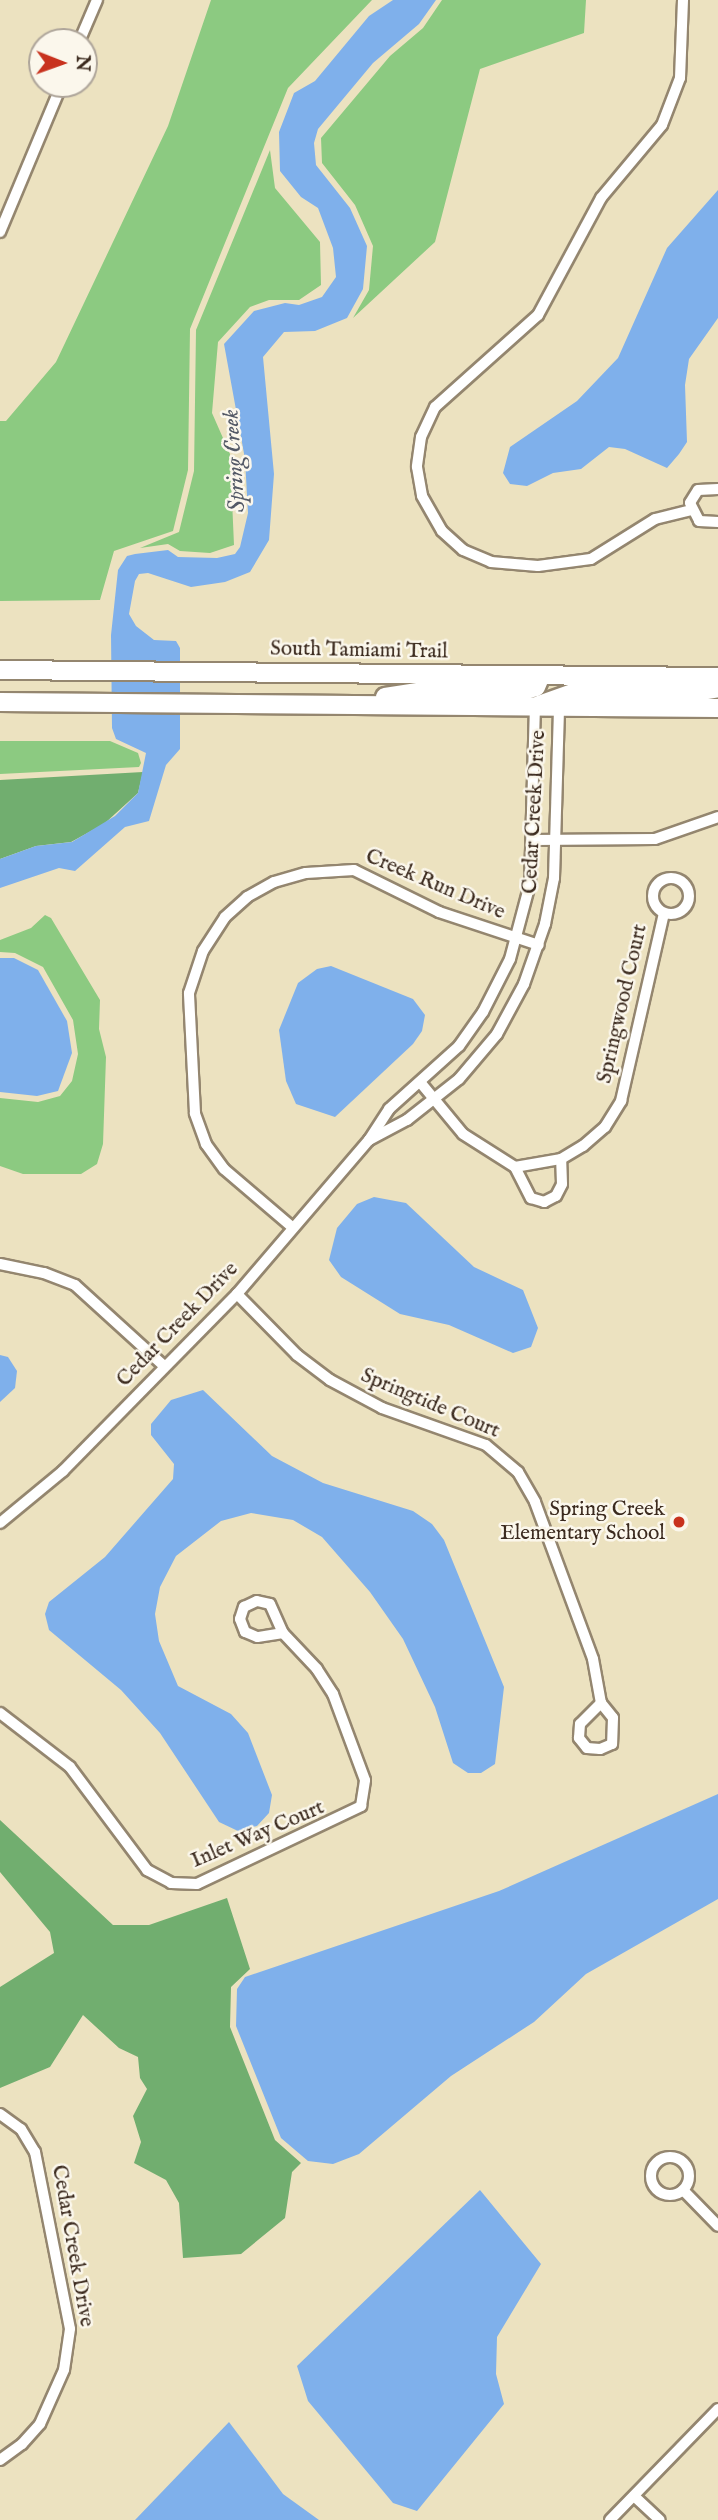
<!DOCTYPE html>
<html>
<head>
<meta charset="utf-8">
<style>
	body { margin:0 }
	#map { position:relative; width:718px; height:2520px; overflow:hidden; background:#ece2c0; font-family:"IM FELL English",serif }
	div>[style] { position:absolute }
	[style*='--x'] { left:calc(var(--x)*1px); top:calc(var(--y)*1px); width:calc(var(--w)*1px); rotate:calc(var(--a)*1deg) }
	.green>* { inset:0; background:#8cca81 }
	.forest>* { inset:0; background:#71ae6f }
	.water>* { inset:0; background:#7fb0eb }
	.roads { filter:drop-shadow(2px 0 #94866f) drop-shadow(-2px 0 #94866f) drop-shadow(0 2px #94866f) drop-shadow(0 -2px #94866f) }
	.minor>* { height:10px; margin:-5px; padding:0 5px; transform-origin:5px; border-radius:5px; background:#fff }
	.minor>.ring { margin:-5px; padding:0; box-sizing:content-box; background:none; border:10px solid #fff; border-radius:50% }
	.primary>* { height:18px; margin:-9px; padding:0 9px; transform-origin:9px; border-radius:9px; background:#fff }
	.dots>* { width:19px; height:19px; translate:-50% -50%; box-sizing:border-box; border:4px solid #fbf7ec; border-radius:50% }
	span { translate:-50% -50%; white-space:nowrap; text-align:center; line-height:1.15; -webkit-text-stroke:5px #fbf7ec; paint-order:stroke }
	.street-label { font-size:21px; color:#3b2a1e }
	.poi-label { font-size:21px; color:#3b2a1e }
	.right { translate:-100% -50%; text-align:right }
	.water-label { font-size:23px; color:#535966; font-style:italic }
	.north { position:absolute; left:28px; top:28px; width:70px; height:70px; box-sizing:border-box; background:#fbf7ec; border:2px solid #aea59a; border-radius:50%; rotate:91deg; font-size:19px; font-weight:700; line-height:28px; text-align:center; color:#3b2a1e }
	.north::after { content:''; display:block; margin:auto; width:24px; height:32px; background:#c8321e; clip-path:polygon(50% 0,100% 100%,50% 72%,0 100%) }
</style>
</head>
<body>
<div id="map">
	<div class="green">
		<i style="clip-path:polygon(211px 0,372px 0,288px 88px,190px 329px,188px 470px,173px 531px,114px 551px,100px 600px,0 601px,0 421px,6px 421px,56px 362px,168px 126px)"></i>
		<i style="clip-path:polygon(442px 0,586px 0,584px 33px,480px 69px,435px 242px,353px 318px,369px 290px,373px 246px,355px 205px,322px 163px,321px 138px,390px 56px,423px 28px)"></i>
		<i style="clip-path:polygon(270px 150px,275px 188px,320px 242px,321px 285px,299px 300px,269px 300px,250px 307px,218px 342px,212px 413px,230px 454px,234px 545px,210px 553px,180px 551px,168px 544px,140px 548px,179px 532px,194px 471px,196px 330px)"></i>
		<i style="clip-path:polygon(0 741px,110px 741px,138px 753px,141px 763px,139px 767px,0 774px)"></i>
		<i style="clip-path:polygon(45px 915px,51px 918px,100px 1000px,99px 1029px,106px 1057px,103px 1144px,97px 1164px,81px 1174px,23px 1174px,0 1166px,0 1098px,38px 1102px,60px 1096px,72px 1081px,78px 1054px,73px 1020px,43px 967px,15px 953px,0 952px,0 940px,31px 928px)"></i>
	</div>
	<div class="forest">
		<i style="clip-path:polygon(143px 772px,138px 793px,104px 824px,71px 842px,36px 846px,0 859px,0 780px)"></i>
		<i style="clip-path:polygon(0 1820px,113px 1925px,149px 1925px,227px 1898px,250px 1969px,231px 1987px,230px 2027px,275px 2140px,301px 2163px,292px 2172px,285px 2218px,241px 2254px,183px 2258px,179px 2203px,166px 2180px,134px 2163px,141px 2142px,133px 2116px,147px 2089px,140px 2078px,138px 2057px,119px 2048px,83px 2015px,50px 2067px,0 2088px,0 1987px,54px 1953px,50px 1932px,0 1872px)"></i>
	</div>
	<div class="water">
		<i style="clip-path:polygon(393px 0,436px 0,419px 24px,373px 63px,318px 129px,314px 143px,316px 165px,350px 208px,367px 246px,363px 289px,347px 318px,315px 331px,284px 332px,263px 357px,274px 474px,269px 540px,250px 572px,225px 582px,191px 587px,148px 573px,139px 574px,135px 581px,129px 614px,136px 626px,154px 640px,176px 641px,180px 648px,180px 749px,166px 765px,149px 821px,125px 827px,75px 871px,59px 868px,0 888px,0 859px,36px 846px,72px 842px,115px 816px,138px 793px,146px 753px,116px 739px,112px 728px,111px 635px,118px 570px,127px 556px,135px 554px,168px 550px,178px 557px,217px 558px,235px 554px,240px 547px,248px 513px,245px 459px,224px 344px,254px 311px,285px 303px,299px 305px,322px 297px,336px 277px,333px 248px,318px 208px,301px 197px,280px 171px,279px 132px,294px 93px,315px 81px,369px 16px)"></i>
		<i style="clip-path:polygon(718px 190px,718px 318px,689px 359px,685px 385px,687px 442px,679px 454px,667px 468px,625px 449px,609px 447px,581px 469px,553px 473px,527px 486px,510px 484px,503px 473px,510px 447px,577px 401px,618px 358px,667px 248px)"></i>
		<i style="clip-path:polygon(0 958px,14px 958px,38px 970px,67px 1021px,72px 1053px,58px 1091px,37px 1096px,0 1092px)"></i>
		<i style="clip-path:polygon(331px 966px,413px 999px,425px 1015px,422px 1031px,413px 1044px,335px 1117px,296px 1104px,286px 1081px,279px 1030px,298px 983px,317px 969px)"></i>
		<i style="clip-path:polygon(374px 1197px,406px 1203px,474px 1267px,523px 1290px,538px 1328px,531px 1347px,513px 1353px,449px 1325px,400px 1314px,341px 1277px,329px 1260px,337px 1228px,357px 1204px)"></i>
		<i style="clip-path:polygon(0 1355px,8px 1357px,17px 1371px,15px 1388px,0 1402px)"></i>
		<i style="clip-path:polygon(203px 1390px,272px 1456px,323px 1483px,413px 1511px,432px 1524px,444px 1540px,504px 1687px,495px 1764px,481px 1773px,468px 1773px,453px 1763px,435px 1707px,403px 1639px,370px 1592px,322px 1537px,293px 1520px,251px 1513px,221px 1521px,176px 1556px,160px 1587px,155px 1614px,159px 1641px,178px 1686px,231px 1714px,248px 1733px,272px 1795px,269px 1813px,257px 1826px,238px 1831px,219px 1822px,160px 1733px,121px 1690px,49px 1630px,45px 1614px,49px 1602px,105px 1557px,173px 1479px,174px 1464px,151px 1435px,151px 1424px,171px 1400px)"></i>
		<i style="clip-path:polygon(718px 1794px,718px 1899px,586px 1974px,534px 2022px,451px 2076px,359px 2154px,333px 2164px,308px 2161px,281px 2138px,236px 2026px,237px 1989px,245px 1977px,499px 1891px)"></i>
		<i style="clip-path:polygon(480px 2190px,541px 2264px,497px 2337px,496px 2374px,504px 2404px,417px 2511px,393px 2503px,308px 2401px,297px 2366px)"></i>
		<i style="clip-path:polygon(229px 2422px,283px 2494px,319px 2520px,135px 2520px)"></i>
	</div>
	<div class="roads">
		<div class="minor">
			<i style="--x:683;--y:0;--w:78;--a:92.2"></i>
			<i style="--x:680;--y:78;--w:50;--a:111"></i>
			<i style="--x:662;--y:125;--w:95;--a:129.9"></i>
			<i style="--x:601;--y:198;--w:133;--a:118.3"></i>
			<i style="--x:538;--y:315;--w:138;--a:138.2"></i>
			<i style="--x:435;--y:407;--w:33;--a:115"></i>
			<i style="--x:421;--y:437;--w:30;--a:98"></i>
			<i style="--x:417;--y:467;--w:29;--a:80"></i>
			<i style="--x:422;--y:496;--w:40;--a:60.3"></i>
			<i style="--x:442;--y:531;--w:28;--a:42"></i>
			<i style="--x:463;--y:550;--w:30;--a:23"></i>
			<i style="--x:491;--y:562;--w:47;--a:4.9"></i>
			<i style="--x:538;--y:566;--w:53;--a:-7.5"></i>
			<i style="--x:591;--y:559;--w:75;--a:-32"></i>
			<i style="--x:655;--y:519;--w:37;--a:-14"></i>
			<i style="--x:79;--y:42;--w:46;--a:-66.8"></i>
			<i style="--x:0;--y:232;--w:160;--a:-67.3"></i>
			<i style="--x:718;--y:489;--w:20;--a:177"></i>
			<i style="--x:698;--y:490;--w:15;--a:122"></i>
			<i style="--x:690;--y:503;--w:20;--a:63"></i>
			<i style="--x:699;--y:521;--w:19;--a:3"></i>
			<i style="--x:534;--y:840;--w:121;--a:-0.5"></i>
			<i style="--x:655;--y:839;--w:67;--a:-19.2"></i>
			<i class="ring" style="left:653px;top:878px;width:26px;height:26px"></i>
			<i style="--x:420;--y:1082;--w:67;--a:50.4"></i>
			<i style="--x:463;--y:1134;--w:62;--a:32.4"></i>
			<i style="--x:515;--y:1167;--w:47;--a:-9.9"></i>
			<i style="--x:561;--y:1159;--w:26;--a:-31"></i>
			<i style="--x:583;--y:1146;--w:29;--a:-41"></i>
			<i style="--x:605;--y:1127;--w:31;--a:-58"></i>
			<i style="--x:621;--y:1101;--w:192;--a:-77.1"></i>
			<i style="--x:369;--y:1140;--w:43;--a:-27.8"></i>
			<i style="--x:407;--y:1120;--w:66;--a:-38.3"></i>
			<i style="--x:459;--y:1079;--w:59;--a:-49.8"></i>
			<i style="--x:497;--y:1034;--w:57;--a:-61.6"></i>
			<i style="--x:524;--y:984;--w:64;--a:-70.7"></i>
			<i style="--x:545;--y:924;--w:47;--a:-78.9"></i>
			<i style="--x:554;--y:878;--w:171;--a:-88.3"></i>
			<i style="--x:515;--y:1167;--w:35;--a:63"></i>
			<i style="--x:531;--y:1198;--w:14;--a:17"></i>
			<i style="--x:544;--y:1202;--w:13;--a:-27"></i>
			<i style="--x:556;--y:1196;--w:13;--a:-63"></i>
			<i style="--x:562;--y:1184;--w:25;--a:-92"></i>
			<i style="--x:292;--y:1227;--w:89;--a:-139.5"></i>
			<i style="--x:224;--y:1169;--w:31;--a:-126"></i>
			<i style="--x:206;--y:1144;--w:33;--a:-110"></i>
			<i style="--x:195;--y:1113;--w:120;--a:-92.9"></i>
			<i style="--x:189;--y:993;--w:44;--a:-71.6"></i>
			<i style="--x:203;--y:951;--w:40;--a:-57.1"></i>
			<i style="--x:225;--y:917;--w:30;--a:-42"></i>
			<i style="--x:247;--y:897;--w:31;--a:-29"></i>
			<i style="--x:274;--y:882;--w:33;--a:-16"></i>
			<i style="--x:306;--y:873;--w:48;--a:-3.6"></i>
			<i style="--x:354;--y:870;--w:95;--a:26.3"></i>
			<i style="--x:439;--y:912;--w:105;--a:18.3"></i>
			<i style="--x:0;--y:1264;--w:45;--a:11.6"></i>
			<i style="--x:44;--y:1273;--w:33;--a:21"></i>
			<i style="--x:75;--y:1285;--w:120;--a:42.3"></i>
			<i style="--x:237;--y:1294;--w:86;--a:45.5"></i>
			<i style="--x:297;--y:1355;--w:41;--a:37.1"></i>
			<i style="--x:330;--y:1380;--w:59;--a:28.3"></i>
			<i style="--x:382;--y:1408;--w:110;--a:19.6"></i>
			<i style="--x:486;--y:1445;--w:42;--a:40.2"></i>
			<i style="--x:518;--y:1472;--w:34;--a:60"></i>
			<i style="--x:535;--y:1502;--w:167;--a:69.7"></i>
			<i style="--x:593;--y:1659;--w:45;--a:79.7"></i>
			<i style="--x:0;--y:1523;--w:82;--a:-39.5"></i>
			<i style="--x:63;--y:1471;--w:248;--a:-45.5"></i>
			<i style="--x:237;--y:1294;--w:203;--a:-49.4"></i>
			<i style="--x:369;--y:1140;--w:37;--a:-57"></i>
			<i style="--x:389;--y:1109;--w:94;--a:-42"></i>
			<i style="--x:459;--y:1046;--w:42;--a:-54.8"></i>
			<i style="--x:483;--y:1012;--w:59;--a:-63"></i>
			<i style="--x:510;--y:959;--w:78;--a:-75.1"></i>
			<i style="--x:530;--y:884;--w:177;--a:-88.4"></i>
			<i style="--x:257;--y:1601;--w:13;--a:13"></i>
			<i style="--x:270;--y:1604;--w:32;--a:66"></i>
			<i style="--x:283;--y:1633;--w:26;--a:171"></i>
			<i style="--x:257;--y:1637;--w:13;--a:-157"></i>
			<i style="--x:245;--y:1632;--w:14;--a:-111"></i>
			<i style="--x:240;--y:1619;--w:13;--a:-72"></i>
			<i style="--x:244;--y:1607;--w:14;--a:-25"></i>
			<i style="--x:601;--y:1703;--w:19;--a:51"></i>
			<i style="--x:613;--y:1718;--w:26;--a:92"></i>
			<i style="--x:612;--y:1744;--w:13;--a:157"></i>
			<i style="--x:600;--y:1749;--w:13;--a:-176"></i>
			<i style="--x:587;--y:1748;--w:13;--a:-129"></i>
			<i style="--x:579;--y:1738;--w:14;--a:-86"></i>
			<i style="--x:580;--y:1724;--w:30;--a:-45"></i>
			<i style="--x:0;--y:1713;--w:88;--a:37.6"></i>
			<i style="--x:70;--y:1767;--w:129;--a:53.2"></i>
			<i style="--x:147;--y:1870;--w:27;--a:28"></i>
			<i style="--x:171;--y:1883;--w:26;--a:2"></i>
			<i style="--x:197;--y:1884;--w:182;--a:-25.4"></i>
			<i style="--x:361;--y:1806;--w:26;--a:-81"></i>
			<i style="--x:365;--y:1780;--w:92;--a:-110.4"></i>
			<i style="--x:333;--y:1694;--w:30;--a:-123"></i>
			<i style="--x:317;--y:1669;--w:50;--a:-133.4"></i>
			<i style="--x:0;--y:2114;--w:26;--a:36"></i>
			<i style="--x:21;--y:2129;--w:27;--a:59"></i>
			<i style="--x:35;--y:2152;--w:180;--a:78.8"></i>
			<i style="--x:70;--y:2329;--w:41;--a:98.3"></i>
			<i style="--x:64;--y:2370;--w:59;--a:114"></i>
			<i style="--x:40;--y:2424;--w:27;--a:132"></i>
			<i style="--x:22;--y:2444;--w:27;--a:144"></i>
			<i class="ring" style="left:651px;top:2157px;width:28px;height:28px"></i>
			<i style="--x:683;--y:2190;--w:50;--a:45.8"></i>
			<i style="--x:634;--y:2496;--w:35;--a:43"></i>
			<i style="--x:610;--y:2520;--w:155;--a:-45.8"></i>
		</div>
		<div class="primary">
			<i style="--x:0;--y:670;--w:718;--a:0.56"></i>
			<i style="--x:385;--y:697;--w:38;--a:-9"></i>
			<i style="--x:423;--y:691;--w:103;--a:-0.6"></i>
			<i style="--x:526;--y:690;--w:10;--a:-17"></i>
			<i style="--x:536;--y:687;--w:13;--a:-67"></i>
			<i style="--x:0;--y:702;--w:718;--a:0.48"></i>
			<i style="--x:539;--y:705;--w:41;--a:-19.7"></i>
			<i style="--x:578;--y:691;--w:104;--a:1.7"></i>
			<i style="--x:682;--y:694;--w:36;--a:-9"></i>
		</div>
	</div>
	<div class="dots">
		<i style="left:679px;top:1522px;background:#c8321e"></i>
	</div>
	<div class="street-label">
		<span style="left:359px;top:651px;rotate:1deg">South Tamiami Trail</span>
		<span style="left:535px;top:812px;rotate:-87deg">Cedar Creek Drive</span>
		<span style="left:435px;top:885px;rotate:23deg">Creek Run Drive</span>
		<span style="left:623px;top:1004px;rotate:-77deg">Springwood Court</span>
		<span style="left:178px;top:1325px;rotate:-46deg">Cedar Creek Drive</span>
		<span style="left:430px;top:1404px;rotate:23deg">Springtide Court</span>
		<span style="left:258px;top:1835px;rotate:-23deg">Inlet Way Court</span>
		<span style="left:72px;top:2246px;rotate:80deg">Cedar Creek Drive</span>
	</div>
	<div class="poi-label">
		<span class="right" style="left:665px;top:1522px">Spring Creek<br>Elementary School</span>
	</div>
	<div class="water-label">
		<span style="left:235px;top:461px;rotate:-94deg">Spring Creek</span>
	</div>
	<div class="north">N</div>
</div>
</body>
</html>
